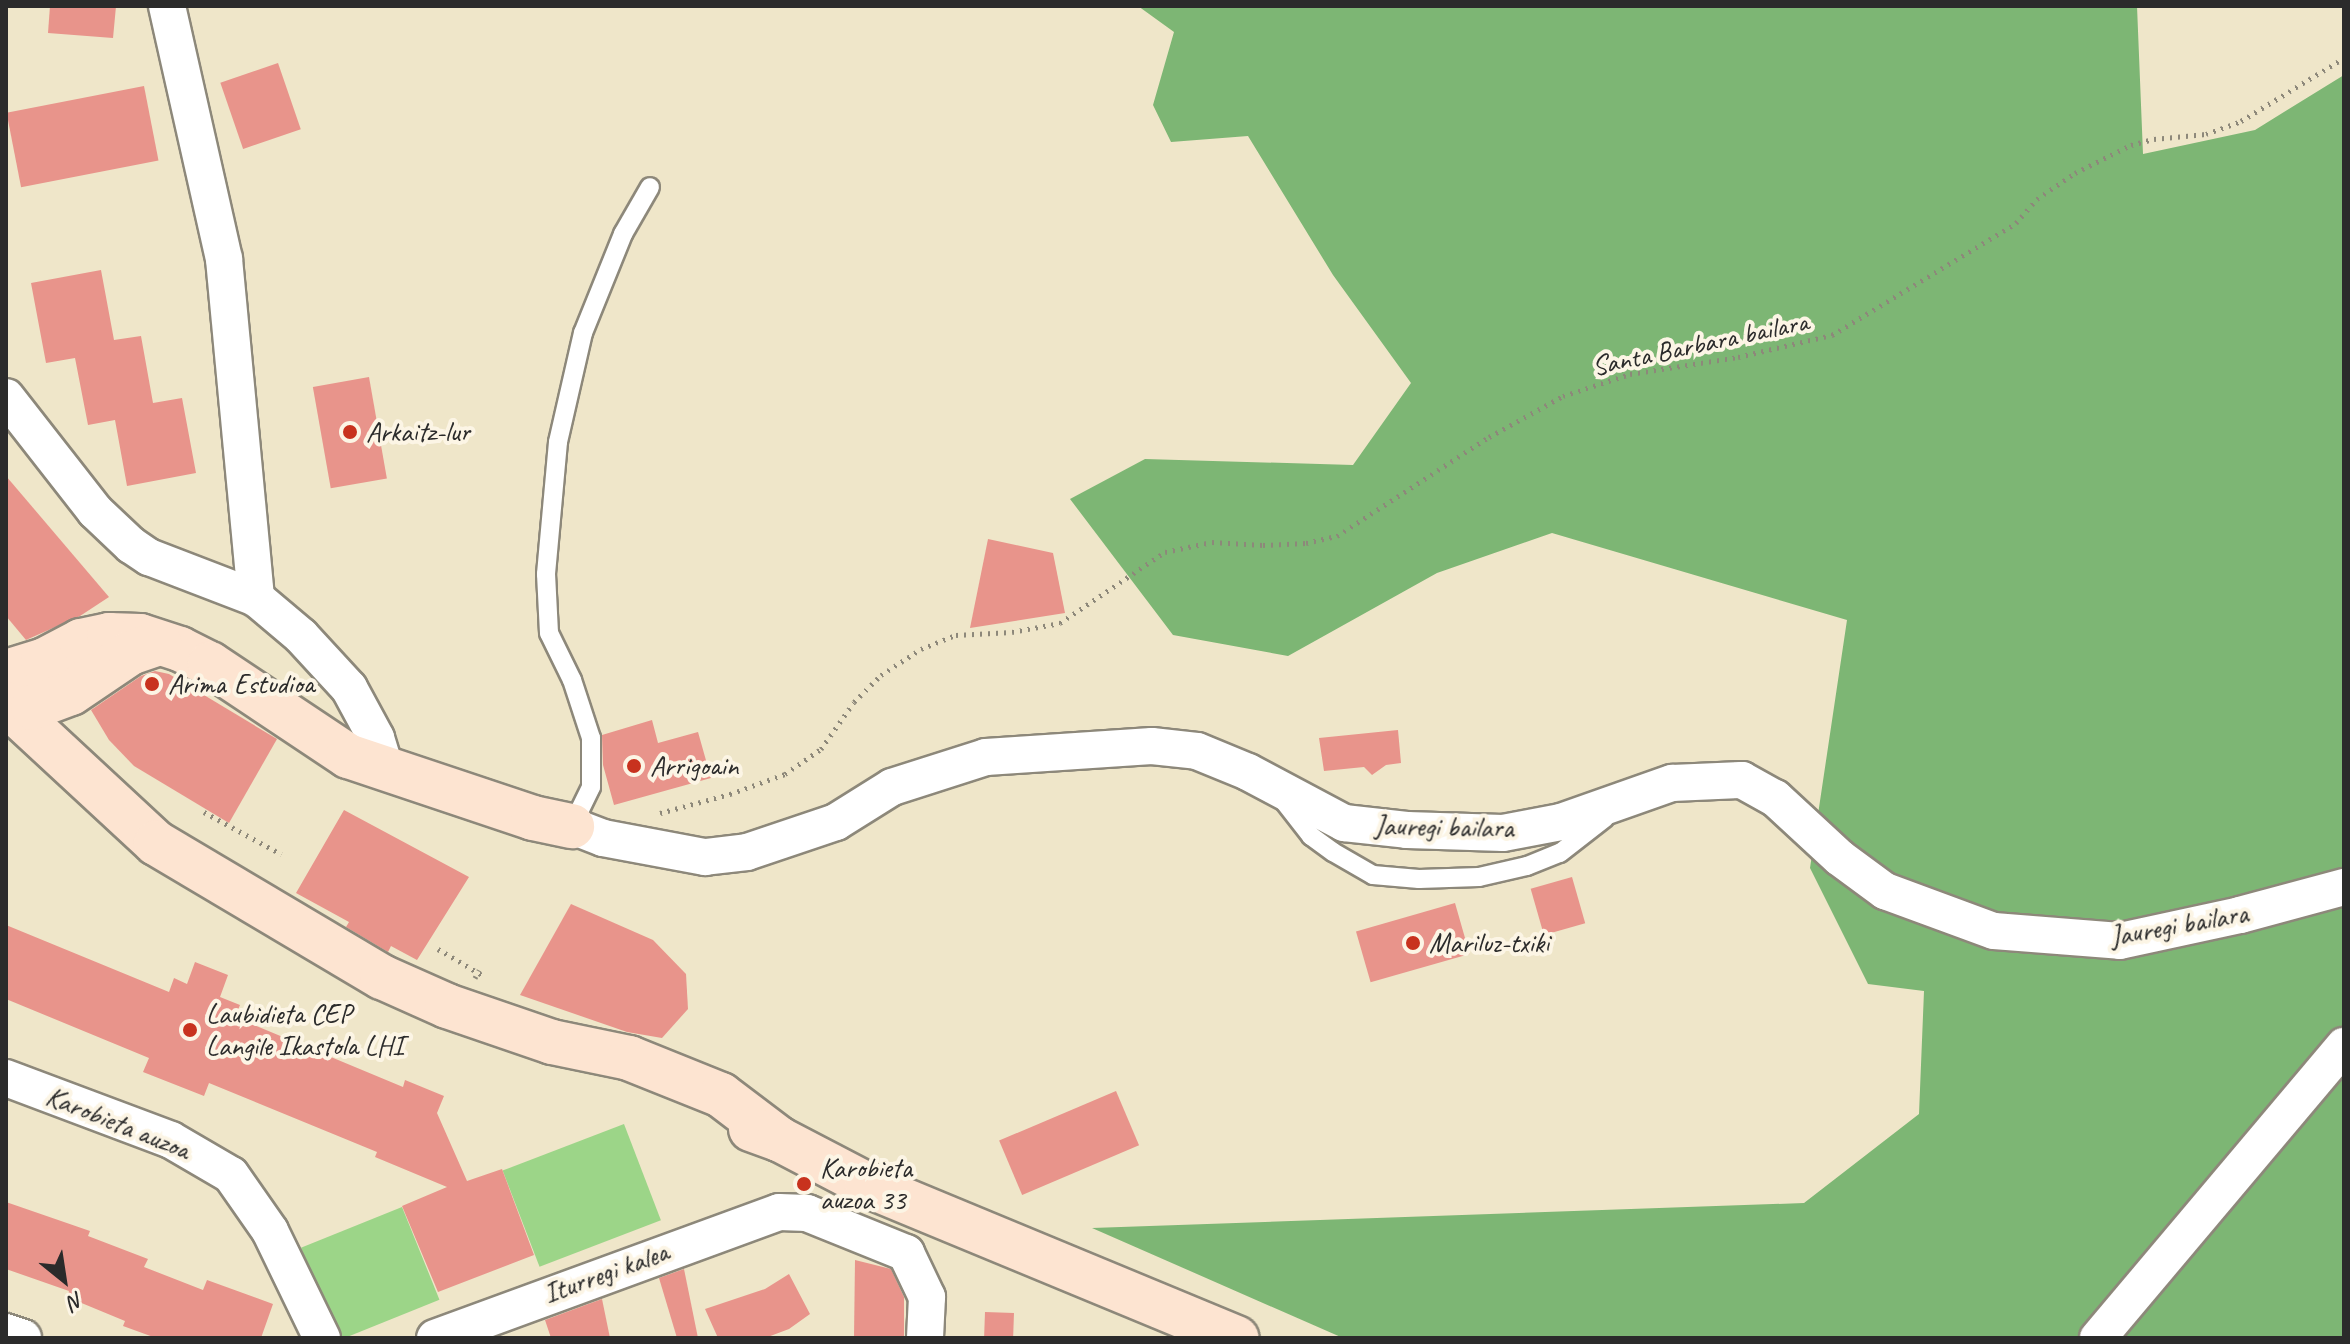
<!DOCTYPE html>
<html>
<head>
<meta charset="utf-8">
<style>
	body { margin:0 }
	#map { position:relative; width:2350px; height:1344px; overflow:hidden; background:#efe6c9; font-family:Caveat,sans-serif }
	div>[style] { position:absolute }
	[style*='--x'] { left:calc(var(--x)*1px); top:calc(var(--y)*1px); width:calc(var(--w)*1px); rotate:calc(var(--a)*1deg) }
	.green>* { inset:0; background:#9cd588; transform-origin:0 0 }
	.forest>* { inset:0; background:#7db674 }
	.building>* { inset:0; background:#e8948b; transform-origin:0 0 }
	.path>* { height:5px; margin-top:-2.5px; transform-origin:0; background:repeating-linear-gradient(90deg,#8d887a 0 2px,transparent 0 8px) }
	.roads { filter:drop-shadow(2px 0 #8d887a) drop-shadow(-2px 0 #8d887a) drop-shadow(0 2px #8d887a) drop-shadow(0 -2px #8d887a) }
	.lane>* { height:18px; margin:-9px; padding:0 9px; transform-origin:9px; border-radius:9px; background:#fff }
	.street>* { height:36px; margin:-18px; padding:0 18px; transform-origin:18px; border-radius:18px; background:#fff }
	.secondary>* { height:44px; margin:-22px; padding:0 22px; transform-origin:22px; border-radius:22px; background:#fde4d1 }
	.path-bridge>* { height:5px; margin-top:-2.5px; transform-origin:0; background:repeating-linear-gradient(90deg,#8d887a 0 2px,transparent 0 8px) }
	.dots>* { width:22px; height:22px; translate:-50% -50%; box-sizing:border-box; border:4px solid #fcf5e5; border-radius:50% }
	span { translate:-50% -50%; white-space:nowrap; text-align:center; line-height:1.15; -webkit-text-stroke:8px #fcf5e5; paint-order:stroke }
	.street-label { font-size:28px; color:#2b2b2b }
	.poi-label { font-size:28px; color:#2b2b2b }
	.left { translate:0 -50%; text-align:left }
	.frame { position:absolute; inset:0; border:8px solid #2b2b2b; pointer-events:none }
	.north { position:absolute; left:24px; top:1240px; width:80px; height:80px; -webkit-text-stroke:6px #fcf5e5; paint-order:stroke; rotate:150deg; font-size:22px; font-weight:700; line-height:32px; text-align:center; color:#2b2b2b }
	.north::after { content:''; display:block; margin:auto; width:28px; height:36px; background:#2b2b2b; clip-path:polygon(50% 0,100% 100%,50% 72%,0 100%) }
</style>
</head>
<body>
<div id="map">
	<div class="green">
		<i style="left:624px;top:1124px;width:103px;height:130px;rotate:69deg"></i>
		<i style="left:402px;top:1207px;width:100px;height:109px;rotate:68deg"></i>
	</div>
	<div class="forest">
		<i style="clip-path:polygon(1138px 6px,2137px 6px,2143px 154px,2255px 130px,2344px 75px,2344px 1338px,1343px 1338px,1092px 1228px,1804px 1203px,1919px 1114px,1924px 991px,1868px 984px,1810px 868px,1847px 620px,1552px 533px,1437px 573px,1288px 656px,1173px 635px,1070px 499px,1145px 459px,1353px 465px,1411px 383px,1333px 275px,1248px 136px,1171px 142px,1153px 105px,1174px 32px)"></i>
	</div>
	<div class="building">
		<i style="clip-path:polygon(50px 6px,116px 6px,113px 38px,48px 33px)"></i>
		<i style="left:278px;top:63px;width:70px;height:61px;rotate:71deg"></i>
		<i style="left:144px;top:86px;width:76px;height:140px;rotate:79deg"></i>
		<i style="clip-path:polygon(101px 270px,114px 340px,141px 336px,153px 403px,182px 398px,196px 473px,127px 486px,115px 420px,88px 425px,75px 358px,46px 363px,31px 283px)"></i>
		<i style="left:369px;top:377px;width:103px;height:57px;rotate:80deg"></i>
		<i style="clip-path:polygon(6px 476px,109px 597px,80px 616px,26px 640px,6px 616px)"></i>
		<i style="clip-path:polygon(988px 539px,1053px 553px,1065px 613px,970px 628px)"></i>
		<i style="clip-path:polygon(155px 671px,169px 674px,277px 739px,229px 823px,134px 766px,109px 740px,91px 710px,141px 676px)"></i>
		<i style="clip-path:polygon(652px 720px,658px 743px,698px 732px,711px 778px,614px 805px,603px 765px,602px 735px)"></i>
		<i style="clip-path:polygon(1398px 730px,1401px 763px,1386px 765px,1372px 775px,1364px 767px,1324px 771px,1319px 738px)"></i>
		<i style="clip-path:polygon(344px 810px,469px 877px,417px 960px,391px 946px,388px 952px,346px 927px,349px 922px,296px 893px)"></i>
		<i style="left:1572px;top:877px;width:48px;height:43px;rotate:74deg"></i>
		<i style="left:1455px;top:903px;width:53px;height:103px;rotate:74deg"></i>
		<i style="clip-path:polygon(571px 904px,653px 940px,686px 974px,688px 1009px,662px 1038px,627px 1032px,520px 995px)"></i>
		<i style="clip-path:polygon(6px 925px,169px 992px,174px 978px,187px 984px,195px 962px,228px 975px,220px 997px,240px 1005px,235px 1017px,403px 1087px,405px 1080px,444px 1096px,437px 1113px,467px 1181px,502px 1169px,534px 1255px,438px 1292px,402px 1206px,447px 1187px,375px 1157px,377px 1152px,209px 1083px,204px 1096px,143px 1072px,149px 1058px,6px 999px)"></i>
		<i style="left:1116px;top:1091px;width:59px;height:127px;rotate:67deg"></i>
		<i style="clip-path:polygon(6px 1202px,90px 1231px,88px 1236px,148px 1259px,144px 1267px,203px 1290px,207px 1280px,273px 1304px,261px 1338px,156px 1338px,123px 1326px,125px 1321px,67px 1297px,69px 1291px,6px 1269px)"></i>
		<i style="clip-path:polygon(855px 1260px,891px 1269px,904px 1297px,904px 1338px,854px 1338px)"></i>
		<i style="clip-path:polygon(684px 1269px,698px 1338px,677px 1338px,659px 1278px)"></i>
		<i style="clip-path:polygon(789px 1274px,810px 1314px,789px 1329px,765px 1338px,718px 1338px,705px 1309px,765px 1289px)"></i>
		<i style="clip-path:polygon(602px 1299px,610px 1338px,551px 1338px,545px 1320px)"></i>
		<i style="left:985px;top:1312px;width:29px;height:26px;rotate:2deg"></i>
	</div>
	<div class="path">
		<i style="--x:204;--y:812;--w:88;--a:28.6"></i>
		<i style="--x:660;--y:813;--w:73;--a:-15.2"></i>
		<i style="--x:730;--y:794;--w:59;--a:-20"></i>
		<i style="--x:785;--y:774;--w:44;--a:-34.8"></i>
		<i style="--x:821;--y:749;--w:57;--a:-54.9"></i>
		<i style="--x:854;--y:702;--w:38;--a:-45"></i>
		<i style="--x:881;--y:675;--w:48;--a:-33"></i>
		<i style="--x:921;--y:649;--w:38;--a:-22"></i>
		<i style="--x:956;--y:635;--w:56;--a:-3.1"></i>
		<i style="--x:1012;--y:632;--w:49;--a:-10.6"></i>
		<i style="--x:1060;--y:623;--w:127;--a:-34.1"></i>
		<i style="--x:1165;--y:552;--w:48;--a:-12"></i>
		<i style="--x:1212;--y:542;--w:51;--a:3.4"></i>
		<i style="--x:1263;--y:545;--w:43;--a:-2.7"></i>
		<i style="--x:1306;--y:543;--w:32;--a:-13"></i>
		<i style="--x:1337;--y:536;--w:181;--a:-33.1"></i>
		<i style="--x:1489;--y:437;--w:85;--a:-29"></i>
		<i style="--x:1563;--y:396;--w:71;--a:-18.2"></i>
		<i style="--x:1630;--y:374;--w:109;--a:-8.9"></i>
		<i style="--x:1738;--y:357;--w:97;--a:-13.2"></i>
		<i style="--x:1832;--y:335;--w:215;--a:-31.3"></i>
		<i style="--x:2016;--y:223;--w:32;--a:-49"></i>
		<i style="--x:2037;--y:199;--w:46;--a:-34.4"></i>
		<i style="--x:2075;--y:173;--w:63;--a:-26.6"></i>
		<i style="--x:2131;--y:145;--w:24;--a:-15"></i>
		<i style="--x:2154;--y:139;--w:52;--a:-5.5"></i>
		<i style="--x:2206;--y:134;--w:37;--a:-20"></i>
		<i style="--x:2241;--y:121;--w:121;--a:-31.5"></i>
		<i style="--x:438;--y:949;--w:51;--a:30.6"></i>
	</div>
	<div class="roads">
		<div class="lane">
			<i style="--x:1283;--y:800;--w:46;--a:52.1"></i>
			<i style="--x:1311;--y:836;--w:27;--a:36"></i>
			<i style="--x:1333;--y:852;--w:46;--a:29.9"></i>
			<i style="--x:1373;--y:875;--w:46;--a:5"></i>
			<i style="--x:1419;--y:879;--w:60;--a:-1.9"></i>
			<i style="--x:1479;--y:877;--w:49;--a:-12.9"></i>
			<i style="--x:1527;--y:866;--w:35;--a:-22"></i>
			<i style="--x:1560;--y:853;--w:57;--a:-37.9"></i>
			<i style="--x:572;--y:826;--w:43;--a:-64"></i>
			<i style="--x:591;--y:787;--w:49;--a:-90"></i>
			<i style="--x:591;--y:738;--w:61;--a:-108.1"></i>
			<i style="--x:572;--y:680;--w:52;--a:-116.1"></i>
			<i style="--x:549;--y:633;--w:59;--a:-92.9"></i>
			<i style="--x:546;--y:574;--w:133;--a:-84.8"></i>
			<i style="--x:558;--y:442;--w:112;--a:-77.1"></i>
			<i style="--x:583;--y:333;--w:107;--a:-68"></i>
			<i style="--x:623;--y:234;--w:54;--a:-60.1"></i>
		</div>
		<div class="street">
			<i style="--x:167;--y:6;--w:259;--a:77.3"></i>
			<i style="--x:224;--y:259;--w:341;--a:84.6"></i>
			<i style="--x:6;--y:397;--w:145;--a:52"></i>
			<i style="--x:95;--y:511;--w:50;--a:43.4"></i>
			<i style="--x:131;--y:545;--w:22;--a:34"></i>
			<i style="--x:149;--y:557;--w:115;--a:21"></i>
			<i style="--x:256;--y:598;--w:59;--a:40.2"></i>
			<i style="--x:301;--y:636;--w:71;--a:47.3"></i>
			<i style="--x:349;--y:688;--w:57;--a:61.6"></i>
			<i style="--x:376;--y:738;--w:31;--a:73"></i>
			<i style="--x:572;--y:826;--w:33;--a:21"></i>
			<i style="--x:603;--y:838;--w:104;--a:10.6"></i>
			<i style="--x:705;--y:857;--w:42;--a:-6.8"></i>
			<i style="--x:747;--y:852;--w:94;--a:-18.6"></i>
			<i style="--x:836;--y:822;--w:66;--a:-32"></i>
			<i style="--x:892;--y:787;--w:99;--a:-17.7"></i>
			<i style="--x:986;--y:757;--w:166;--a:-3.8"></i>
			<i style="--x:1152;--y:746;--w:45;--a:6.3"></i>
			<i style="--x:1197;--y:751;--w:55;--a:22.4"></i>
			<i style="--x:1248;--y:772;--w:109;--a:28"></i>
			<i style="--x:1344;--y:823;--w:63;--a:6.3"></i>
			<i style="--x:1407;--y:830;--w:96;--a:1.8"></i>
			<i style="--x:1503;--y:833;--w:59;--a:-10.7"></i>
			<i style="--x:1561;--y:822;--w:118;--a:-19.4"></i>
			<i style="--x:1672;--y:783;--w:70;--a:-2.5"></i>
			<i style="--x:1742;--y:780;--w:38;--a:29"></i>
			<i style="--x:1775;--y:798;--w:88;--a:42.7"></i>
			<i style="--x:1840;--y:858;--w:56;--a:36.3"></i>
			<i style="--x:1885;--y:891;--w:116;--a:20.2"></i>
			<i style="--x:1994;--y:931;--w:126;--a:4.5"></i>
			<i style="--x:2120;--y:941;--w:123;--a:-12.2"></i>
			<i style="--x:2240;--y:915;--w:108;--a:-15.1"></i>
			<i style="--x:6;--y:1078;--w:176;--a:20.6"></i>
			<i style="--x:171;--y:1140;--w:69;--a:30.3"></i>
			<i style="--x:231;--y:1175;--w:68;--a:55.1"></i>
			<i style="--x:270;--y:1231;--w:119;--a:64.1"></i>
			<i style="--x:6;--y:1332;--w:18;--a:19"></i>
			<i style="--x:435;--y:1338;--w:366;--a:-20.1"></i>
			<i style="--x:779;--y:1212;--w:28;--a:2"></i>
			<i style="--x:807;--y:1213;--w:107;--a:22"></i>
			<i style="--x:906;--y:1253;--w:49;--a:64.5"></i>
			<i style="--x:927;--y:1297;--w:41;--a:92.8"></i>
			<i style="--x:2098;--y:1338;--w:382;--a:-49.9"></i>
		</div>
		<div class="secondary">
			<i style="--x:6;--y:672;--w:39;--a:-17"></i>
			<i style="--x:43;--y:661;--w:43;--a:-27.8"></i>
			<i style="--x:81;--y:641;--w:29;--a:-12"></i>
			<i style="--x:109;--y:635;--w:31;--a:2"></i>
			<i style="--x:140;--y:636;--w:42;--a:18"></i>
			<i style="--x:180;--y:649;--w:34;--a:27"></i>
			<i style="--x:210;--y:664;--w:166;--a:33.7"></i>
			<i style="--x:348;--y:756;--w:195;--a:18.5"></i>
			<i style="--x:533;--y:818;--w:40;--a:12"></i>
			<i style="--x:6;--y:704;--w:205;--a:42.8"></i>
			<i style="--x:156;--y:843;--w:263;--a:30.7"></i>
			<i style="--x:382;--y:977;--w:71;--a:24"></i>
			<i style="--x:447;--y:1006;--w:111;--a:18.9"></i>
			<i style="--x:552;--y:1042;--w:79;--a:11.7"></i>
			<i style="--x:629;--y:1058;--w:99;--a:21.9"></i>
			<i style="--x:721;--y:1095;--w:73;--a:37.2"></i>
			<i style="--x:12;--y:709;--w:21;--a:-5"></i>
			<i style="--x:33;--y:707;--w:40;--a:-20.2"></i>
			<i style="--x:71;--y:693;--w:71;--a:-34.1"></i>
			<i style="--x:130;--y:653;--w:31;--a:-19"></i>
			<i style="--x:751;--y:1129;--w:30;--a:20"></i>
			<i style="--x:779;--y:1139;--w:99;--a:27.6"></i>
			<i style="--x:867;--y:1185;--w:400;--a:22.5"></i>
		</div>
	</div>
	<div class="path-bridge">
		<i style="--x:475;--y:978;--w:9;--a:-63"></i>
	</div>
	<div class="dots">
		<i style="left:350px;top:432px;background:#c8321e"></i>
		<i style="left:152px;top:684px;background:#c8321e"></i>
		<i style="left:634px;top:766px;background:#c8321e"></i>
		<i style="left:1413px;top:943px;background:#c8321e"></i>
		<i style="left:190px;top:1030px;background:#c8321e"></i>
		<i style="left:804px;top:1184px;background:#c8321e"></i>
	</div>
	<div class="street-label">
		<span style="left:1700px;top:344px;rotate:-12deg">Santa Barbara bailara</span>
		<span style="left:1444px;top:827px;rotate:1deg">Jauregi bailara</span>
		<span style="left:2179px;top:925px;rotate:-10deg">Jauregi bailara</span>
		<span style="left:118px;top:1123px;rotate:22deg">Karobieta auzoa</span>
		<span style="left:606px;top:1273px;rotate:-20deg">Iturregi kalea</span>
	</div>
	<div class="poi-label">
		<span class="left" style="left:366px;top:432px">Arkaitz-lur</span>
		<span class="left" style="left:168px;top:684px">Arima Estudioa</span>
		<span class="left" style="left:650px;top:766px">Arrigoain</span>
		<span class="left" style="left:1429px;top:943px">Mariluz-txiki</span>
		<span class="left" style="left:206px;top:1030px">Laubidieta CEP<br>Langile Ikastola LHI</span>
		<span class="left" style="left:820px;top:1184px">Karobieta<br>auzoa 33</span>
	</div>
	<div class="frame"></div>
	<div class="north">N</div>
</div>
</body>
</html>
